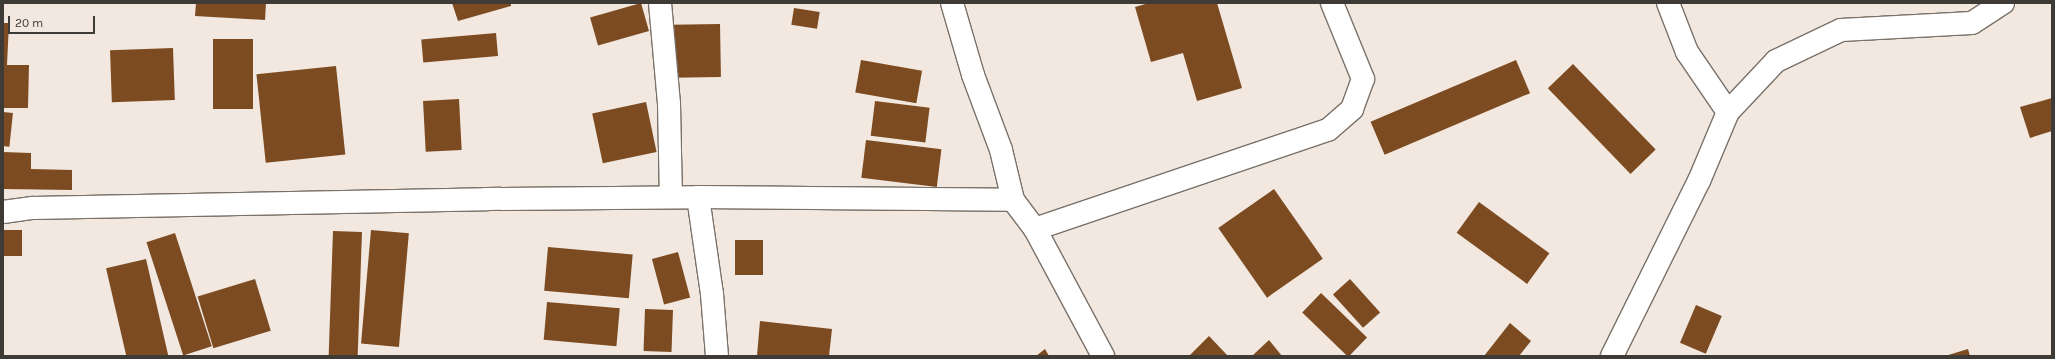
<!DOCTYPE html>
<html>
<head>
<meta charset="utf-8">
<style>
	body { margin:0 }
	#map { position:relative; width:2055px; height:359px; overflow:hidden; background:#f2e8df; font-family:Karla,sans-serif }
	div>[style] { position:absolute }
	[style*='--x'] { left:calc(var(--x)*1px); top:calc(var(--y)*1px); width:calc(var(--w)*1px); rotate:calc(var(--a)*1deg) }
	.building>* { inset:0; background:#7c4b21; transform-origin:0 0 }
	.roads { filter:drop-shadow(1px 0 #7a7169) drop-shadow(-1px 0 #7a7169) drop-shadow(0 1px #7a7169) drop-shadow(0 -1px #7a7169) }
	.minor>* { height:22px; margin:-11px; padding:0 11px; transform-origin:11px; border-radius:11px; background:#fff }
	span { translate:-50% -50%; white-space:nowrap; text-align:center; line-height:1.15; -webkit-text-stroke:4px #f2e8df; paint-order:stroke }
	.frame { position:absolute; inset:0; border:4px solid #3e3a36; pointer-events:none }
	.scale { position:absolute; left:8px; top:16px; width:87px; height:18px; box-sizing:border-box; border:2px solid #3e3a36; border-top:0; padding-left:5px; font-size:12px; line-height:14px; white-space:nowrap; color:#3e3a36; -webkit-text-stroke:3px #f2e8df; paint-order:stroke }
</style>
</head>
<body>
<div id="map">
	<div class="building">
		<i style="clip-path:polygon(196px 3px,266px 3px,265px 20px,195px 16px)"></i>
		<i style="clip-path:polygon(452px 3px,511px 3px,511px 6px,458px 21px)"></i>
		<i style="left:641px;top:3px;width:29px;height:53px;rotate:74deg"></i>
		<i style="clip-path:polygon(1149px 3px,1217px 3px,1242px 88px,1197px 101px,1183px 53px,1151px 62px,1135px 7px)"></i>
		<i style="left:794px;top:8px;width:26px;height:17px;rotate:9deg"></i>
		<i style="clip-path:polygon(3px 23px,9px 23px,7px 65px,29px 65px,28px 108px,3px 108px)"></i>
		<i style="left:720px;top:24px;width:53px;height:49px;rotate:89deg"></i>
		<i style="left:496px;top:33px;width:23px;height:75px;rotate:85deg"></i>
		<i style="left:213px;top:39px;width:40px;height:70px"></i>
		<i style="left:173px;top:48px;width:52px;height:63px;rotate:88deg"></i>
		<i style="left:861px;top:60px;width:62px;height:33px;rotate:10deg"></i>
		<i style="left:1516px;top:60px;width:36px;height:158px;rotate:67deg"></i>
		<i style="left:1573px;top:64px;width:119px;height:35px;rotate:46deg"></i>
		<i style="left:336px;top:66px;width:89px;height:80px;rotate:84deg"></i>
		<i style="clip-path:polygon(2052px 98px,2052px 131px,2030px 138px,2020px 107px)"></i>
		<i style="left:459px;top:99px;width:51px;height:36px;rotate:87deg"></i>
		<i style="left:875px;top:101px;width:55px;height:35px;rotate:7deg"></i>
		<i style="left:646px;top:102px;width:51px;height:55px;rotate:78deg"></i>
		<i style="left:3px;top:112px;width:10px;height:34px;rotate:6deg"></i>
		<i style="left:866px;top:140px;width:76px;height:38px;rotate:7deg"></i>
		<i style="clip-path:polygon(3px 152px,31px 153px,31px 169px,72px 170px,72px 190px,3px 189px)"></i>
		<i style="left:1274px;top:189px;width:85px;height:68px;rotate:55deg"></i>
		<i style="left:1479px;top:202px;width:87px;height:38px;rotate:36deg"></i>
		<i style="left:3px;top:230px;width:19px;height:26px"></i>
		<i style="left:371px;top:230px;width:38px;height:114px;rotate:5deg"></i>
		<i style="left:333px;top:231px;width:29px;height:125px;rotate:2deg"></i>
		<i style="left:175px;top:233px;width:119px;height:30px;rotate:72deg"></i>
		<i style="left:735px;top:240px;width:28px;height:35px"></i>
		<i style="left:548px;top:247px;width:85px;height:44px;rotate:5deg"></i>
		<i style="left:678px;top:252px;width:47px;height:27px;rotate:75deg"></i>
		<i style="left:146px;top:259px;width:100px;height:41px;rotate:77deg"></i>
		<i style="left:255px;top:279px;width:54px;height:60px;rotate:73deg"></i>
		<i style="left:1350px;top:279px;width:45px;height:23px;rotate:48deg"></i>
		<i style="left:1321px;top:293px;width:64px;height:27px;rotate:44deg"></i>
		<i style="left:547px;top:302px;width:73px;height:38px;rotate:5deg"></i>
		<i style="left:1696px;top:305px;width:28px;height:41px;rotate:23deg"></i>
		<i style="left:645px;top:309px;width:28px;height:42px;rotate:2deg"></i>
		<i style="clip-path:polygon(760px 321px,832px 329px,829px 356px,757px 356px)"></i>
		<i style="clip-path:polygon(1510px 323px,1531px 341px,1519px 356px,1484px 356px)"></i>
		<i style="clip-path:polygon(1209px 336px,1228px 356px,1189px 356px)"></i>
		<i style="clip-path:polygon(1269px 340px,1282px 356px,1252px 356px)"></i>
		<i style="clip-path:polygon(1045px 349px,1049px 356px,1036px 356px)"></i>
		<i style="clip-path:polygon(1968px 349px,1970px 356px,1945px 356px)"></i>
	</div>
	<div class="roads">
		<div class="minor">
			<i style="--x:660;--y:3;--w:101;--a:84.9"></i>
			<i style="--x:669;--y:104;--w:93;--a:88.8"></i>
			<i style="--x:952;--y:3;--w:75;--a:73.7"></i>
			<i style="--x:973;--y:75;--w:80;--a:69.5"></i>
			<i style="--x:1001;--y:150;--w:51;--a:76.5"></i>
			<i style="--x:1013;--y:200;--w:36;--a:53"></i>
			<i style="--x:1035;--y:229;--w:144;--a:61.8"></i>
			<i style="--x:1728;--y:112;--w:70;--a:-46.7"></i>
			<i style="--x:1776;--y:61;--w:72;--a:-25.5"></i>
			<i style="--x:1841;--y:30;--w:131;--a:-3.1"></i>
			<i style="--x:1972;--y:23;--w:37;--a:-33"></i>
			<i style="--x:698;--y:197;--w:98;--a:81.8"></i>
			<i style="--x:712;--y:294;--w:62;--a:85.4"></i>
			<i style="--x:3;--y:212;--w:30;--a:-8"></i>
			<i style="--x:33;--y:208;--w:453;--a:-1.1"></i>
			<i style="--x:486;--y:199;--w:212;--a:-0.5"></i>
			<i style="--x:698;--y:197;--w:315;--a:0.5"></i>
			<i style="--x:1035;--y:229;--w:309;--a:-18.7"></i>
			<i style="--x:1328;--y:130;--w:32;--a:-41"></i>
			<i style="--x:1352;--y:109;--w:32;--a:-70"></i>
			<i style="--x:1363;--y:79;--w:82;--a:-112.2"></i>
			<i style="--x:1612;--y:356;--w:195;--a:-63.6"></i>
			<i style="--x:1699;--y:181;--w:75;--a:-67.2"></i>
			<i style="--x:1728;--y:112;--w:73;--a:-124.3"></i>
			<i style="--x:1687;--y:52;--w:53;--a:-111.2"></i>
		</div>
	</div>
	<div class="frame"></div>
	<div class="scale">20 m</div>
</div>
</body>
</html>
